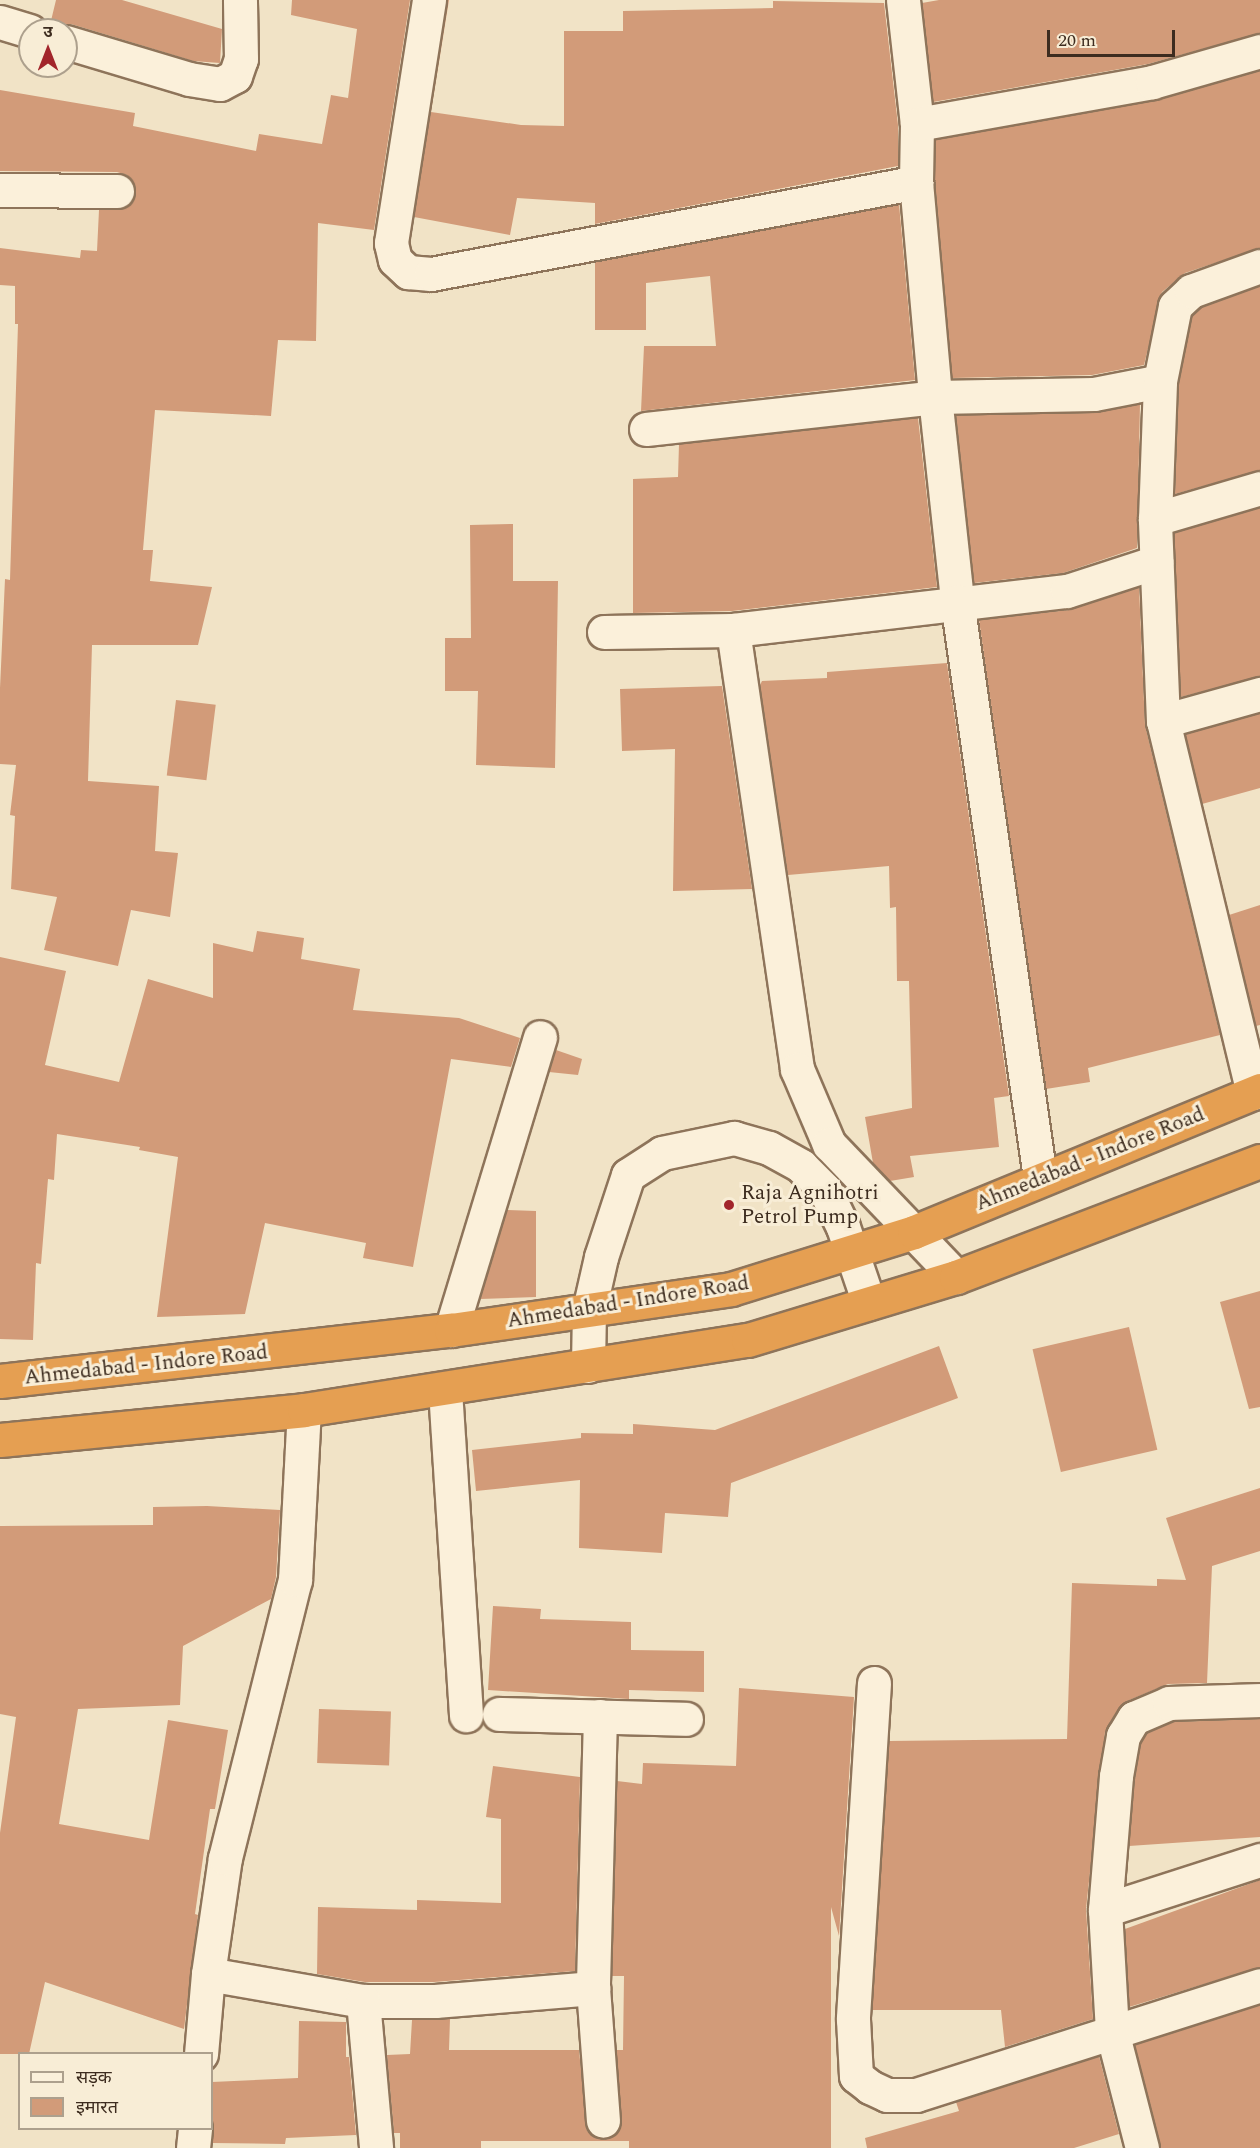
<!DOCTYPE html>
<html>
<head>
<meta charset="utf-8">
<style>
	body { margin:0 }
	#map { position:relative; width:1260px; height:2148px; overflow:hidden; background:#f1e3c6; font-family:Spectral,"Noto Sans Devanagari",serif }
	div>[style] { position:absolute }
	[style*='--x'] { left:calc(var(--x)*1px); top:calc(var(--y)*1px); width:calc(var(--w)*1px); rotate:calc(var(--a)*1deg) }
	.building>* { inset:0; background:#d29b79; transform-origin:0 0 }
	.roads { filter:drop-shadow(2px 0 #8e745a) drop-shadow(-2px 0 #8e745a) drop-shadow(0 2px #8e745a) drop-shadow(0 -2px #8e745a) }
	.minor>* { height:33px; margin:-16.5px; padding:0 16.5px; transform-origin:16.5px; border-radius:16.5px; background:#fbf0da }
	.highway>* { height:33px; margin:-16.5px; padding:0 16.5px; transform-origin:16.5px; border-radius:16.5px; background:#e59f52 }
	.dots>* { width:16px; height:16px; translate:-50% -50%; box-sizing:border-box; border:3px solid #f8edd6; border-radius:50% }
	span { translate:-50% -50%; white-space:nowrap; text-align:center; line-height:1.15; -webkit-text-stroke:6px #f8edd6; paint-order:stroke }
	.street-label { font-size:21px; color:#3d2c1f }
	.poi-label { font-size:21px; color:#3d2c1f }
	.left { translate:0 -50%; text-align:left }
	.legend { position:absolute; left:18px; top:2052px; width:195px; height:78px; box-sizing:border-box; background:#f8edd6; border:2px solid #ada08d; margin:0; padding:8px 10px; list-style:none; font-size:18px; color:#3d2c1f }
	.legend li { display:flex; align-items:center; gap:12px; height:30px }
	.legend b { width:30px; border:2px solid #ada08d }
	.north { position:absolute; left:18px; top:18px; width:60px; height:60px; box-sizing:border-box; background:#f8edd6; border:2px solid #ada08d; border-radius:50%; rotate:0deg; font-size:16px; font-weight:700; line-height:24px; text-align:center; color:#3d2c1f }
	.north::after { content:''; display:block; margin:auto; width:21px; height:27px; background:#a2252b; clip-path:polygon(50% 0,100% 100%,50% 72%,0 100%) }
	.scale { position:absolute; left:1047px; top:30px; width:128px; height:27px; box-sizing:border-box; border:3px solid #3d2c1f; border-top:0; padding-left:8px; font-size:18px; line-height:21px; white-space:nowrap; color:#3d2c1f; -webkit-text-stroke:4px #f8edd6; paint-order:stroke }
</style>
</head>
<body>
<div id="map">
	<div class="building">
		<i style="clip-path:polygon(56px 0,122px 0,222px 29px,220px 63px,193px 61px,71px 24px,49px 29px)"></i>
		<i style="clip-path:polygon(292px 0,410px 0,374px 230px,318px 223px,316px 341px,278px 340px,271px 416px,155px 410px,143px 550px,153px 550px,150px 581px,212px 587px,198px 645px,92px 645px,88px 781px,159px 786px,155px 851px,178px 853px,170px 917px,131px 910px,118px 966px,44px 950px,57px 897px,11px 889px,15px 816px,10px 815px,16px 765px,0 764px,0 688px,5px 579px,10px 580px,18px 324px,15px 324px,15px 286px,0 285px,0 248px,80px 258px,81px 250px,97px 251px,99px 210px,126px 208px,136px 191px,127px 175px,117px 172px,0 171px,0 90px,135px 113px,133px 126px,256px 151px,259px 134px,322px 144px,331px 95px,348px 98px,357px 29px,291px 15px)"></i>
		<i style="clip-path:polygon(447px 0,449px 0,431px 112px,521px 125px,564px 126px,564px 31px,623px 31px,623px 11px,773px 8px,773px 1px,884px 3px,898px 125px,898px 166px,595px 224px,595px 203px,517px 198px,510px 235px,414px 217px)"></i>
		<i style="clip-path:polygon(939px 0,1260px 0,1260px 33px,1148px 64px,933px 102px,922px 3px)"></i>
		<i style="clip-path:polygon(1260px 70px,1260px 248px,1185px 273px,1162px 292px,1144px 365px,1092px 375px,952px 378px,935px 181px,935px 140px,1155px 100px)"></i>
		<i style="clip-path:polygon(899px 204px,915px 380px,641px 411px,644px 346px,716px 346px,710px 276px,646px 283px,646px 330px,595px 330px,595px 262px)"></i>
		<i style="clip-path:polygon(1260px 286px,1260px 470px,1175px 494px,1179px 383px,1192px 316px,1201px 307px)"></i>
		<i style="clip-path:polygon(1140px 404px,1137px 548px,1063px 573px,974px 583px,956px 415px,1095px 413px)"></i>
		<i style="clip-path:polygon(918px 418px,937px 587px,732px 611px,633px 613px,633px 479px,678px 477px,679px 444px)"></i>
		<i style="clip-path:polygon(1260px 508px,1260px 676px,1181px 697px,1174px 533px)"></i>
		<i style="clip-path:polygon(513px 524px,513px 581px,558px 581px,555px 768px,476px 765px,478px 691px,445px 691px,445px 638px,471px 638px,470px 525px)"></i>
		<i style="clip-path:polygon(1139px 587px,1145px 725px,1220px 1035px,1088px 1068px,1090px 1082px,1046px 1089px,979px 620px,1069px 610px)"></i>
		<i style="clip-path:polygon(947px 663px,1009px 1096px,994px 1098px,999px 1147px,910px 1156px,914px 1177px,890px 1181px,873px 1163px,865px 1117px,912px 1108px,909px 981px,897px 981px,896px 907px,890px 908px,889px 866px,788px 875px,760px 685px,762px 681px,827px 678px,827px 672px)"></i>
		<i style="clip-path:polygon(722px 686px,752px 889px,673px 891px,675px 749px,622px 751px,620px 689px)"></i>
		<i style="left:176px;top:700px;width:40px;height:76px;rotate:7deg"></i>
		<i style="clip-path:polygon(1260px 713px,1260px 788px,1202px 804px,1185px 734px)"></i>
		<i style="clip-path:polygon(1260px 905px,1260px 1025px,1256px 1026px,1229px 915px)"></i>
		<i style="clip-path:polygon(257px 931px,304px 938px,301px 959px,360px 969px,353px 1010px,459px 1018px,520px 1038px,511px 1067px,451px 1059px,413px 1267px,363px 1258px,366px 1243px,265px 1223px,245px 1314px,157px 1317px,178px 1157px,139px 1150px,140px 1147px,57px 1134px,54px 1180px,48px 1179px,41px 1264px,36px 1263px,33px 1340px,0 1339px,0 957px,66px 971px,45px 1065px,119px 1082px,148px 979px,213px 998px,213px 943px,253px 952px)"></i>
		<i style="clip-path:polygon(556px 1050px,582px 1059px,578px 1075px,549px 1072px)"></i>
		<i style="clip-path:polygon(507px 1210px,536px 1211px,536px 1297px,480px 1299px)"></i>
		<i style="clip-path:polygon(1260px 1291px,1260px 1407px,1249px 1409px,1220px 1302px)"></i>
		<i style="left:1129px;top:1327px;width:126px;height:99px;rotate:77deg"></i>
		<i style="clip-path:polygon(939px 1346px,958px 1398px,731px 1483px,728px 1517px,665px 1513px,662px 1553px,579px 1548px,580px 1480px,476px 1491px,472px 1450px,581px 1438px,581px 1433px,633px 1434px,633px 1424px,715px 1430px)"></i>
		<i style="clip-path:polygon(1260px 1488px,1260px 1551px,1212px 1566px,1207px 1683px,1168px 1684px,1127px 1701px,1105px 1732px,1086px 1909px,1093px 2019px,1005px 2047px,1001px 2010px,872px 2010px,889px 1741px,1067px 1739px,1072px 1583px,1157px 1586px,1157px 1579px,1186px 1580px,1166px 1518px)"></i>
		<i style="clip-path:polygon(207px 1506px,280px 1510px,276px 1577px,271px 1599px,183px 1646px,180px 1705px,78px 1709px,59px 1824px,149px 1840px,168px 1720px,228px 1730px,215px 1809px,210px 1809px,195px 1914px,198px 1915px,184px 2029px,45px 1982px,29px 2054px,0 2054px,0 1833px,16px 1717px,0 1714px,0 1526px,153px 1525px,153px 1507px)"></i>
		<i style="clip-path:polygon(493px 1606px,541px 1609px,540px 1619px,631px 1622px,631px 1650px,704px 1651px,704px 1692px,629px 1690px,629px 1699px,488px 1690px)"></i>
		<i style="clip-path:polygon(739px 1688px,854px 1697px,839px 1936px,831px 1907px,831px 2148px,629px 2148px,629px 2141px,481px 2141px,481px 2148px,400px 2148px,400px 2133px,394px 2133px,387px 2055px,410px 2054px,412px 2020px,450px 2019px,449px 2050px,579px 2050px,587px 2131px,604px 2140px,620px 2130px,616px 2050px,623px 2050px,624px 1976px,612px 1976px,617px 1781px,642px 1784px,643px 1763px,736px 1766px)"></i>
		<i style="left:319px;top:1709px;width:72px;height:54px;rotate:2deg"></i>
		<i style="clip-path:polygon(1260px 1719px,1260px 1837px,1129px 1846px,1135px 1778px,1141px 1743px,1147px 1733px,1173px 1722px)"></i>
		<i style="clip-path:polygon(493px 1766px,580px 1777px,575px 1971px,434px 1982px,365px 1982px,317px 1974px,318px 1907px,417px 1910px,417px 1900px,501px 1903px,501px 1819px,486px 1817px)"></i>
		<i style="clip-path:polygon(1260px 1880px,1260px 1967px,1129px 2007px,1125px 1929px)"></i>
		<i style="clip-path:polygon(1260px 2005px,1260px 2148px,1160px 2148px,1135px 2045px)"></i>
		<i style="clip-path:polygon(299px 2021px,346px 2022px,346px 2057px,349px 2057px,356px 2135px,286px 2138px,285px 2144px,212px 2143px,212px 2082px,298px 2078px)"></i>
		<i style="clip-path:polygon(1099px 2056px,1119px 2134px,1074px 2148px,867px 2148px,865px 2138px,959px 2111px,956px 2102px)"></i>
	</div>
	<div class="roads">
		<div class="minor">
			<i style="--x:429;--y:0;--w:246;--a:98.9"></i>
			<i style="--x:391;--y:243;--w:17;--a:77"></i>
			<i style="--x:395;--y:260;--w:18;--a:43"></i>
			<i style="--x:408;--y:272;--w:23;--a:5"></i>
			<i style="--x:431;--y:274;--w:494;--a:-10.7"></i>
			<i style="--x:903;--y:0;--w:125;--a:83.6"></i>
			<i style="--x:917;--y:124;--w:58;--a:91"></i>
			<i style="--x:916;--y:182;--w:216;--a:84.9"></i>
			<i style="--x:935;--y:397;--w:205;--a:83.8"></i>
			<i style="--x:957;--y:601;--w:583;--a:81.81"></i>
			<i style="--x:0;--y:22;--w:31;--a:17"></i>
			<i style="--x:66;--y:42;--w:128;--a:16.7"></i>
			<i style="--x:189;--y:79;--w:31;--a:9"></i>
			<i style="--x:220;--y:84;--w:17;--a:-28"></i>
			<i style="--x:235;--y:76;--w:18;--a:-71"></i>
			<i style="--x:241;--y:59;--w:59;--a:-91"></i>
			<i style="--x:917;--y:124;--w:239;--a:-10.1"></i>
			<i style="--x:1152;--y:82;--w:112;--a:-16"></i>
			<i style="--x:0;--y:190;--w:117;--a:0.5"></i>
			<i style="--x:646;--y:429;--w:291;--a:-6.3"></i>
			<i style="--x:935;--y:397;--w:159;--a:-1.1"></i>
			<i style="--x:1094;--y:394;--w:67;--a:-11.1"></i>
			<i style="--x:1155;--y:519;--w:109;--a:-16.4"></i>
			<i style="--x:733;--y:630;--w:444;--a:81.7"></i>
			<i style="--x:797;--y:1069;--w:82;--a:66.9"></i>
			<i style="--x:829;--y:1144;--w:184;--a:46.3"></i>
			<i style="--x:604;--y:632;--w:129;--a:-0.9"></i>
			<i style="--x:733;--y:630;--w:336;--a:-6.7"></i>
			<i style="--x:1067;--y:591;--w:94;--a:-18"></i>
			<i style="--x:1163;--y:721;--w:101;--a:-15.6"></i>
			<i style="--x:1253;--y:1093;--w:383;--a:-103.6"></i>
			<i style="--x:1163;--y:721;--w:202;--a:-92.3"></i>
			<i style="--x:1155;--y:519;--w:138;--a:-87.9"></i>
			<i style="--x:1160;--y:381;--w:76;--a:-78.7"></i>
			<i style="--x:1175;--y:306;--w:22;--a:-43"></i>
			<i style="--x:1191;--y:291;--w:73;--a:-19.9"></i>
			<i style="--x:451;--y:1330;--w:306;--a:-73.1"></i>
			<i style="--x:588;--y:1366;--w:56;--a:-89"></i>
			<i style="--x:589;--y:1310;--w:54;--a:-77.2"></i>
			<i style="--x:601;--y:1257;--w:86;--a:-71.8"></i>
			<i style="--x:628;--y:1175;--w:40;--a:-32.9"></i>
			<i style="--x:662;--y:1153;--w:74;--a:-11.8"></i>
			<i style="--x:734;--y:1138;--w:36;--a:16"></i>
			<i style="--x:769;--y:1148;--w:37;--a:29"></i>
			<i style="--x:801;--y:1166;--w:34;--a:45"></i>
			<i style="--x:825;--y:1190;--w:41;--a:64.1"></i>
			<i style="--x:843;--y:1227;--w:80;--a:71.1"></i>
			<i style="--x:445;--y:1390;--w:326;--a:86.3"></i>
			<i style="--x:874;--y:1683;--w:337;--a:93.6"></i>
			<i style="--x:853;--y:2019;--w:57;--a:87"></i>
			<i style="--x:856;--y:2076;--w:18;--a:38"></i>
			<i style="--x:870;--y:2087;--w:19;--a:25"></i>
			<i style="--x:887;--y:2095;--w:29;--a:0"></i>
			<i style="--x:916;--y:2095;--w:361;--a:-17.7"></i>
			<i style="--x:499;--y:1714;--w:187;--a:1.5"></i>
			<i style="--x:600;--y:1716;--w:272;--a:91.5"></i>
			<i style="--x:593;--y:1988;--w:133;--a:85.7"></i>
			<i style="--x:1105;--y:1910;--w:163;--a:-17.9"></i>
			<i style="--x:208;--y:1974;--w:157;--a:9.9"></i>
			<i style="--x:363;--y:2001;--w:72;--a:0"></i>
			<i style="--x:435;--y:2001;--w:159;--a:-4.7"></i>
			<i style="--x:363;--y:2001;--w:148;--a:84.9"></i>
			<i style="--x:201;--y:2054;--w:80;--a:-85"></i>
			<i style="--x:208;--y:1974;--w:117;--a:-81.7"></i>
			<i style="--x:225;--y:1858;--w:287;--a:-75.9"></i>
			<i style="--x:295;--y:1580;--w:170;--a:-87"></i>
			<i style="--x:193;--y:2148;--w:20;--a:-84"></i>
			<i style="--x:1142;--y:2148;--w:121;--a:-104.4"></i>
			<i style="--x:1112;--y:2031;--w:121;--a:-93.3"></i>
			<i style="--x:1105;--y:1910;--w:134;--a:-85.3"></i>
			<i style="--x:1116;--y:1776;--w:41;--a:-80.1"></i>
			<i style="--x:1123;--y:1736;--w:21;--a:-59"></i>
			<i style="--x:1134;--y:1718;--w:38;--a:-23"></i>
			<i style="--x:1169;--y:1703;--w:91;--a:-1.9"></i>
		</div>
		<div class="highway">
			<i style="--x:0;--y:1381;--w:454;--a:-6.5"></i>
			<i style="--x:451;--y:1330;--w:283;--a:-8.3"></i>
			<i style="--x:731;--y:1289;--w:192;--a:-17.3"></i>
			<i style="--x:914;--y:1232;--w:374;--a:-22.3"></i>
			<i style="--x:0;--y:1440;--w:305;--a:-5.6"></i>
			<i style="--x:304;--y:1410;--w:449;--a:-9"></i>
			<i style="--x:748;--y:1340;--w:217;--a:-16.9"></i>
			<i style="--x:956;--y:1277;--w:325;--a:-20.9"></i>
		</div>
	</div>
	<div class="dots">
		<i style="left:729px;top:1205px;background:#a2252b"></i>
	</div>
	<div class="street-label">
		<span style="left:1090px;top:1159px;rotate:-22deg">Ahmedabad - Indore Road</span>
		<span style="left:628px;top:1302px;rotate:-9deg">Ahmedabad - Indore Road</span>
		<span style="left:146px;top:1365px;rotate:-6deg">Ahmedabad - Indore Road</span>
	</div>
	<div class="poi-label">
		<span class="left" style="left:741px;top:1205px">Raja Agnihotri<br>Petrol Pump</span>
	</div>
	<ul class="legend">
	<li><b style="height:8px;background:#fbf0da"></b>सड़क</li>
	<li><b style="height:16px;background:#d29b79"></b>इमारत</li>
	</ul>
	<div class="north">उ</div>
	<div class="scale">20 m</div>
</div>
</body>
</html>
